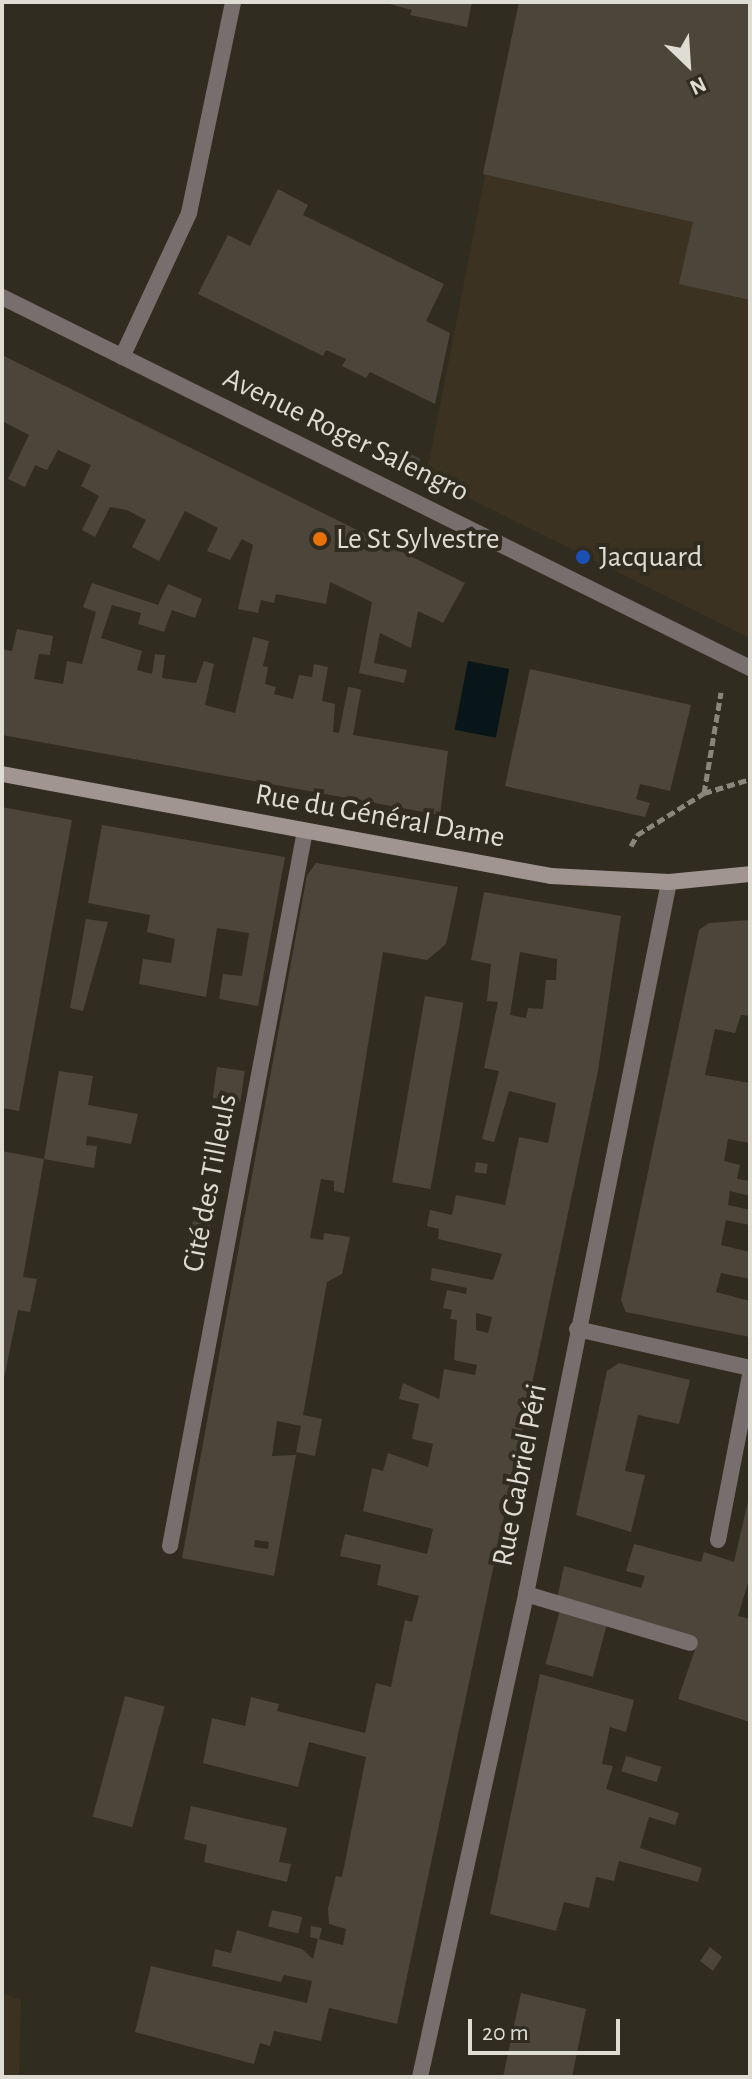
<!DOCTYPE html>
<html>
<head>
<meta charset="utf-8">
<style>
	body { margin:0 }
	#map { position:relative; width:752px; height:2079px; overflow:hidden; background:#302c20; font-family:"Alegreya Sans",sans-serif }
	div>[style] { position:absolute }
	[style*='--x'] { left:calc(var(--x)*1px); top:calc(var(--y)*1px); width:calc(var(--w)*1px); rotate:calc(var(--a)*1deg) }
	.industrial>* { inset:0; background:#3c3222 }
	.water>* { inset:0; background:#081619; transform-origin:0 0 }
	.building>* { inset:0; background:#4b4639; transform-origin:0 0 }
	.path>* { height:5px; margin-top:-2.5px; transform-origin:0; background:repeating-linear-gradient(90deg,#89867c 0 8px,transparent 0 12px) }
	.lane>* { height:16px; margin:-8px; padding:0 8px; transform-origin:8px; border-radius:8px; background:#776f6d }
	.street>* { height:16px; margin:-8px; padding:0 8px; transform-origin:8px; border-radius:8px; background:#776f6d }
	.secondary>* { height:16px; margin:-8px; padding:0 8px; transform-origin:8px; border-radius:8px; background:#a19592 }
	.dots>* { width:22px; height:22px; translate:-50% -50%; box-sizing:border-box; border:4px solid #302c20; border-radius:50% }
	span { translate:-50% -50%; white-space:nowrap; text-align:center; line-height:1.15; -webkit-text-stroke:8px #302c20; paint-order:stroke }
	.street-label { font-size:30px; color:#dfdcd4 }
	.poi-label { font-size:30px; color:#dfdcd4 }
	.left { translate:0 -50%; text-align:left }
	.frame { position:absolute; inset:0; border:4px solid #dfdcd4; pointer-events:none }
	.north { position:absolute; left:648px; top:24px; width:80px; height:80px; -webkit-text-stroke:6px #302c20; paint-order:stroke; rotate:155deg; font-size:22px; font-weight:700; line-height:32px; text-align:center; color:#dfdcd4 }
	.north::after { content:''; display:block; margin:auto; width:28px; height:36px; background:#dfdcd4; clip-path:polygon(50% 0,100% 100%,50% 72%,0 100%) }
	.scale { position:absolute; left:468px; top:2019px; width:152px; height:36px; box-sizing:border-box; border:4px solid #dfdcd4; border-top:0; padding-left:10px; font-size:24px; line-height:28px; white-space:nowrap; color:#dfdcd4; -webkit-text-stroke:6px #302c20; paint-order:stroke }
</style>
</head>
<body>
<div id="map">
	<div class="industrial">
		<i style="clip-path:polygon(519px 2px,750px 2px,750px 638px,426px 477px)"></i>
		<i style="clip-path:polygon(2px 1993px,21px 2000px,19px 2077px,2px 2077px)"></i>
	</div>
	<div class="water">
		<i style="left:468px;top:661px;width:42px;height:70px;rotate:11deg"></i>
	</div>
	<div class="building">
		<i style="clip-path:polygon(382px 2px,472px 2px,467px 27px,410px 15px,412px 10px)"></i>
		<i style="clip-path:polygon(519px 2px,750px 2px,750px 300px,679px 284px,693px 222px,483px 174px)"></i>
		<i style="clip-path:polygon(278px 189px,308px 205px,303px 215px,444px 284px,426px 321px,450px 333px,435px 404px,370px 372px,366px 378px,342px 366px,346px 359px,326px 350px,323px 356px,198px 294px,228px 235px,250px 246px)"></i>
		<i style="clip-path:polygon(2px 355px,465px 583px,443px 623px,418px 611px,411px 648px,380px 633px,374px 663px,407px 670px,404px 683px,359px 673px,372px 602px,330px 582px,326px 604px,276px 594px,274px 603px,261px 600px,258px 613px,238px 609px,253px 545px,242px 539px,230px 560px,207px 551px,218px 528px,185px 511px,159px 561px,132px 547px,146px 520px,127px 510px,110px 507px,95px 537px,82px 530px,99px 496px,81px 486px,91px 465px,58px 450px,47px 470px,35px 465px,25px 487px,8px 479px,29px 435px,2px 421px)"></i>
		<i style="left:402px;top:449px;width:21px;height:15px;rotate:29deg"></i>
		<i style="clip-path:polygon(92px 583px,158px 605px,168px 584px,202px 599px,195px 618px,172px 610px,164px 632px,138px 624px,141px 613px,112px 605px,101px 638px,142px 651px,137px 670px,152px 674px,155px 654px,165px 655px,162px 678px,196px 683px,204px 661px,214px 664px,205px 705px,235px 713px,253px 637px,269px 641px,263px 666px,268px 667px,265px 684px,276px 687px,274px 694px,293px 699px,299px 675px,312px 677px,314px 664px,328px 667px,322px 701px,335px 704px,333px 732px,339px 733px,348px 687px,355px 688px,361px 690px,353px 735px,448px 751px,440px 815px,2px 735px,2px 649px,12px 651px,17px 629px,53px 636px,50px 655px,39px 654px,34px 679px,63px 684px,67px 661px,82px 664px,96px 612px,83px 607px)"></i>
		<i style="clip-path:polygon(530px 669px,691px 705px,670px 791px,640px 784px,636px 799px,650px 803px,645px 817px,505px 786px)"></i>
		<i style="clip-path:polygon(2px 807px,72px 820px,19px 1111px,2px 1108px)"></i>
		<i style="clip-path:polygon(102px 825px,285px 857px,258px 1006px,219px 999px,223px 974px,242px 976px,249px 933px,217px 928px,206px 997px,139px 984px,143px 959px,171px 963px,175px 939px,147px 932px,150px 915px,88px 903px)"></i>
		<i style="clip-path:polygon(evenodd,316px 863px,458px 887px,446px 944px,427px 960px,383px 952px,344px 1193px,334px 1191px,334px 1181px,321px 1179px,310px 1238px,323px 1240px,324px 1233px,350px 1237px,342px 1274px,327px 1282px,303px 1415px,322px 1419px,315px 1456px,296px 1452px,301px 1426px,277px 1421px,272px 1456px,296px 1455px,274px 1576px,182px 1558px,307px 875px,316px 863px,255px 1540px,269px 1542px,268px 1549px,254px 1547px,255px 1540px)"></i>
		<i style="clip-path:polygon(evenodd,484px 892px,621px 916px,598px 1071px,397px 2024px,329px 2008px,321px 2041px,274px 2031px,270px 2046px,260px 2043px,254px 2064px,135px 2032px,151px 1966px,307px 2003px,312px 1981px,284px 1975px,281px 1982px,212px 1966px,215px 1949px,231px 1953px,237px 1930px,302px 1949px,313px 1959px,318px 1939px,310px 1937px,311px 1926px,322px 1928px,319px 1939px,343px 1945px,346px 1929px,329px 1924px,328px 1908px,336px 1876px,342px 1877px,366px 1757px,309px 1742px,298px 1787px,203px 1763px,212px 1718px,245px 1726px,251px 1697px,279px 1704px,277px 1711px,365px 1733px,376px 1683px,391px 1687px,405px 1620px,412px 1622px,419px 1596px,377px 1585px,381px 1565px,340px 1556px,345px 1534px,427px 1554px,433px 1529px,363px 1511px,372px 1468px,383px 1471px,388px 1453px,428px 1467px,433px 1444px,412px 1439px,419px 1404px,399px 1399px,403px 1383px,439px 1399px,444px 1369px,475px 1375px,477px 1365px,454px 1360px,457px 1320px,450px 1319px,452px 1310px,443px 1308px,447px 1290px,466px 1294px,467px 1288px,430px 1280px,432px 1268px,493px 1280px,502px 1254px,438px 1239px,439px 1229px,427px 1226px,430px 1210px,452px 1215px,456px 1195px,505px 1205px,519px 1137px,548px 1143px,556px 1103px,509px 1091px,494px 1142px,482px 1139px,499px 1071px,484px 1068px,498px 1002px,487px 1001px,491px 964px,471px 960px,484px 892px,520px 952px,557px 959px,556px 980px,546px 980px,543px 1009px,528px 1008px,526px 1018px,510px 1015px,520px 952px,484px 892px,476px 1313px,492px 1317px,488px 1333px,476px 1330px,476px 1313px)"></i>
		<i style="clip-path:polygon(86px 919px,108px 922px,83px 1011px,70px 1008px)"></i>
		<i style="clip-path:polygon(750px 920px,750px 1016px,741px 1015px,735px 1033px,715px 1029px,705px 1075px,750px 1083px,750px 1143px,728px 1139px,724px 1161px,740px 1165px,737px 1179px,750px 1181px,750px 1196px,730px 1191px,728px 1205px,750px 1210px,750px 1225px,726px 1220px,721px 1245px,750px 1252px,750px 1279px,721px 1273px,716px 1292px,750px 1301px,750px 1337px,626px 1312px,621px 1300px,699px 930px,709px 923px)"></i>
		<i style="left:425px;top:996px;width:39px;height:189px;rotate:10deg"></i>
		<i style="left:217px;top:1067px;width:28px;height:31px;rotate:8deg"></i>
		<i style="clip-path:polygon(59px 1071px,93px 1076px,88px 1105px,138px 1114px,131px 1144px,87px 1136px,86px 1145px,97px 1146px,94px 1168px,44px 1159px,23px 1277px,37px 1279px,30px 1312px,18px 1310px,2px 1388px,2px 1151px,44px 1159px)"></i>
		<i style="left:476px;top:1162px;width:12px;height:10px;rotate:9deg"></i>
		<i style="left:193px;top:1221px;width:18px;height:26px;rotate:13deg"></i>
		<i style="clip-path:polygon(619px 1363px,690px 1380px,679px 1424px,638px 1415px,625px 1471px,645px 1475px,631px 1532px,576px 1515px,607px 1371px)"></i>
		<i style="clip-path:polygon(750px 1493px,750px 1576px,738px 1616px,750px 1619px,750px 1722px,678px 1699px,698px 1641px,557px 1599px,564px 1566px,641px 1588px,645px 1576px,626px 1571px,634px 1544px,701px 1562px,704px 1552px,734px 1562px)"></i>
		<i style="left:560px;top:1610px;width:49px;height:56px;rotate:15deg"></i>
		<i style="clip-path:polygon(540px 1674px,634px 1700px,626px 1732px,610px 1727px,602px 1764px,613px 1766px,606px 1789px,679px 1813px,675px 1825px,649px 1817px,640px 1848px,702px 1868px,698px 1882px,619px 1861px,614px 1881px,596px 1877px,589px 1908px,564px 1902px,556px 1931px,490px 1914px)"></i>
		<i style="left:125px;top:1696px;width:41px;height:125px;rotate:15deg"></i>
		<i style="left:626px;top:1756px;width:37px;height:16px;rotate:17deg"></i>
		<i style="clip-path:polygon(191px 1806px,287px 1828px,279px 1862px,291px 1864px,287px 1882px,204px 1862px,207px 1845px,184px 1839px)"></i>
		<i style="left:272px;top:1910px;width:31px;height:17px;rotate:13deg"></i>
		<i style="clip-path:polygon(710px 1947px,722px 1957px,713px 1971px,700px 1961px)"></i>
		<i style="clip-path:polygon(521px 1993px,586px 2009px,572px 2077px,503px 2077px)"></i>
	</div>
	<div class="path">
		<i style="--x:704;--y:793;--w:48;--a:-16.9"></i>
		<i style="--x:631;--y:846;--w:13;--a:-61"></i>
		<i style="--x:637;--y:835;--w:79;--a:-32.1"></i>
		<i style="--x:704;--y:793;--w:102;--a:-80.4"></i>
	</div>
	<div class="lane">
		<i style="--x:122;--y:357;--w:159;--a:-65"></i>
		<i style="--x:189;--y:213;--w:216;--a:-78.2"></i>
		<i style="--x:577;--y:1329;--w:177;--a:12.7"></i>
		<i style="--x:718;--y:1540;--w:168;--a:-79"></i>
		<i style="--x:170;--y:1546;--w:728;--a:-79.31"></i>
	</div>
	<div class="street">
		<i style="--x:2;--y:297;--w:835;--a:26.38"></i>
		<i style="--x:526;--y:1594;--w:171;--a:16.6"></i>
		<i style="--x:420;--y:2077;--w:494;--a:-77.6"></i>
		<i style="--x:526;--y:1594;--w:726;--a:-78.64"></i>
	</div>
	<div class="secondary">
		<i style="--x:2;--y:774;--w:558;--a:10.53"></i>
		<i style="--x:551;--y:876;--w:118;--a:2.9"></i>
		<i style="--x:669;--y:882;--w:81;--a:-5.6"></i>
	</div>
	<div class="dots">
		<i style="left:320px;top:539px;background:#e8710a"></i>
		<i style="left:583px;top:557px;background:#1a4fb4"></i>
	</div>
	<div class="street-label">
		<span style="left:346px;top:435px;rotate:26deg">Avenue Roger Salengro</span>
		<span style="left:380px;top:816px;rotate:10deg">Rue du Général Dame</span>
		<span style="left:210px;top:1183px;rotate:-79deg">Cité des Tilleuls</span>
		<span style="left:520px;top:1475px;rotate:-79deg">Rue Gabriel Péri</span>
	</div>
	<div class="poi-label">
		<span class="left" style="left:336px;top:539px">Le St Sylvestre</span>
		<span class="left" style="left:599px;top:557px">Jacquard</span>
	</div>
	<div class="frame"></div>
	<div class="north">N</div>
	<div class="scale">20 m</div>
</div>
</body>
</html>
